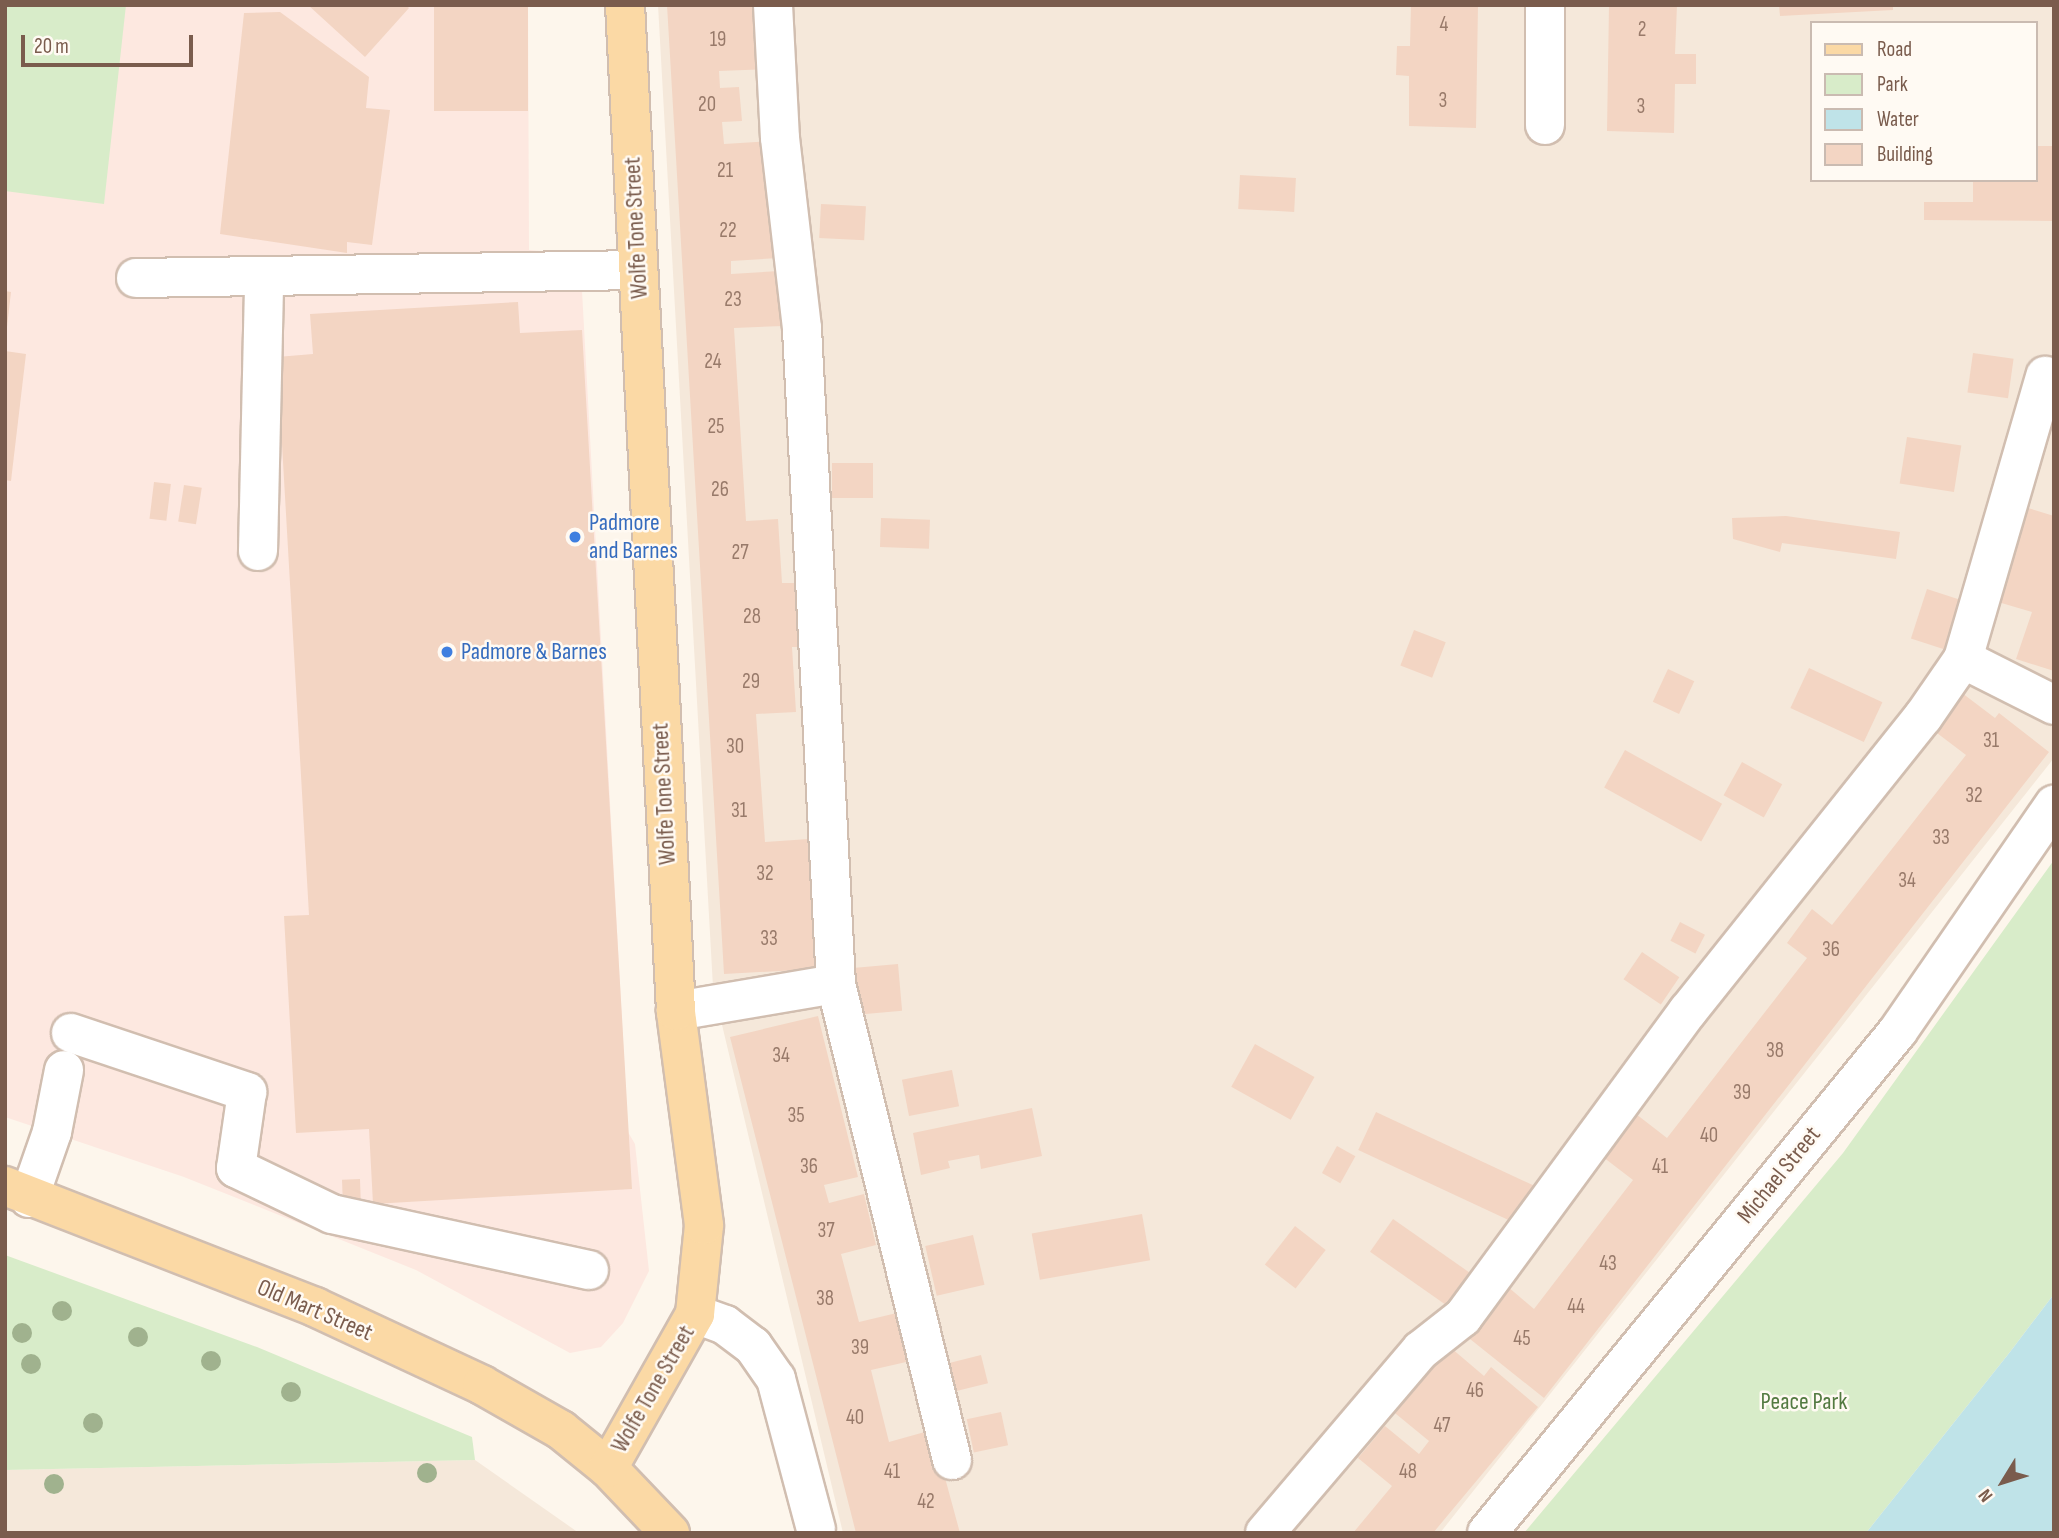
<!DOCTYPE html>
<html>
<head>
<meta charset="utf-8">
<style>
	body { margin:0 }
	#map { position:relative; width:2059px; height:1538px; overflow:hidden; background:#fdf6ec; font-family:"Sofia Sans Condensed",sans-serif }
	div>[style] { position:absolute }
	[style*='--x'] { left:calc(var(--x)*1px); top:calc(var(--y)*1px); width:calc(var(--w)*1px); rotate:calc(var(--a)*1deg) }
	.residential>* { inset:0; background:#f5e8da }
	.commercial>* { inset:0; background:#fde8e0 }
	.green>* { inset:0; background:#d8ecc9 }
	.water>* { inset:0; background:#bfe3e8 }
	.building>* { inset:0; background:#f3d5c3; transform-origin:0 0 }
	.roads { filter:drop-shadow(2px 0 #d1beb0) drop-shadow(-2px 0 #d1beb0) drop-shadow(0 2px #d1beb0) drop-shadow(0 -2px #d1beb0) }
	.minor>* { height:38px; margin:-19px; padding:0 19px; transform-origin:19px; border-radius:19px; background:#fff }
	.major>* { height:38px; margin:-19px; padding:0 19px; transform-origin:19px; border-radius:19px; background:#fbd9a5 }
	.trees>* { width:20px; height:20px; margin:-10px; border-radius:50%; background:#a0b28e }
	.dots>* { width:19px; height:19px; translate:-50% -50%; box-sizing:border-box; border:4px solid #fffaf3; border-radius:50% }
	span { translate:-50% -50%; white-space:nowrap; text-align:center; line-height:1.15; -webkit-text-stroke:5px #fffaf3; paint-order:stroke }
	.number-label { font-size:21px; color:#987a6a }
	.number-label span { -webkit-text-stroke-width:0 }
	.street-label { font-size:24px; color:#7a5c4d }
	.shop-label { font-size:24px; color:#366cbe }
	.left { translate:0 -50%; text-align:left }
	.park-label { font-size:24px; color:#537a41 }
	.frame { position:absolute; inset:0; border:7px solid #7a5c4d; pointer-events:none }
	.legend { position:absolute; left:1810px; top:21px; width:228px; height:161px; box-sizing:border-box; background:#fffaf3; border:2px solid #cabbb1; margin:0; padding:9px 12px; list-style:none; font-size:21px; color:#7a5c4d }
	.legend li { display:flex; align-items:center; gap:14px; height:35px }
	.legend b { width:35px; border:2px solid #cabbb1 }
	.north { position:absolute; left:1968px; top:1447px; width:70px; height:70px; -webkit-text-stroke:5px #fffaf3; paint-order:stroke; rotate:232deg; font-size:19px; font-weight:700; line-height:28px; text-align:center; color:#7a5c4d }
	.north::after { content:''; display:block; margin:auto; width:24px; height:32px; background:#7a5c4d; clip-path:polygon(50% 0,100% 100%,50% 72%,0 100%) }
	.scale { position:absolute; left:21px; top:35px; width:172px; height:32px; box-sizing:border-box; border:4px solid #7a5c4d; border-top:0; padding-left:9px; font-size:21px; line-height:24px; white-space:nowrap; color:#7a5c4d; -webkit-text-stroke:5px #fffaf3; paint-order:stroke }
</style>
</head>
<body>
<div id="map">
	<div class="residential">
		<i style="clip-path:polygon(evenodd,658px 5px,2054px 5px,2054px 758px,1440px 1533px,843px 1533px,713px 987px,658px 5px,1812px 23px,2036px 23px,2036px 180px,1812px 180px,1812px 23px)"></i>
		<i style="clip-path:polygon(475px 1460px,579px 1533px,5px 1533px,5px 1470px)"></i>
	</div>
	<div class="commercial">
		<i style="clip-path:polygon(5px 5px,528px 5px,529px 250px,580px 254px,628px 1132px,635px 1144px,649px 1271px,623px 1323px,601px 1347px,570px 1353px,416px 1270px,184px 1177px,5px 1117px)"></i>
	</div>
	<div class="green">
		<i style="clip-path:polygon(5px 5px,126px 5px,104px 204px,5px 191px)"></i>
		<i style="clip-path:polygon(2054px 860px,2054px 1294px,2010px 1352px,1866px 1533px,1524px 1533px,1843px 1153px)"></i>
		<i style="clip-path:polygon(5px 1255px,257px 1347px,472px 1437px,475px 1460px,5px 1470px)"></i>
	</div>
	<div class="water">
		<i style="clip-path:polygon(2054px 1294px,2054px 1533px,1866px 1533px,2010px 1352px)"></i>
	</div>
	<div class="building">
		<i style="clip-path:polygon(308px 5px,406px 5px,409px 8px,365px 57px)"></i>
		<i style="left:434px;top:5px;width:94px;height:106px"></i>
		<i style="clip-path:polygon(667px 5px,765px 5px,769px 69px,719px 71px,720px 88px,739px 87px,742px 121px,722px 122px,724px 144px,771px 141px,778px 258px,731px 261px,731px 274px,779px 271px,783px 326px,734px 328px,746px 521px,778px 519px,782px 583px,798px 583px,802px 647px,792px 647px,796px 712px,756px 714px,765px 842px,809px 839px,817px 969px,724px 974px)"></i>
		<i style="clip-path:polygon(1411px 5px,1478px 5px,1476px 128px,1409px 126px,1409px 76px,1396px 75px,1397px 46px,1410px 46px)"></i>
		<i style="clip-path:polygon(1609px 5px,1677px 5px,1675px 54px,1696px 54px,1696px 84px,1675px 84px,1674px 133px,1607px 131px)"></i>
		<i style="clip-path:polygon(1779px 5px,1893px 5px,1893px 10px,1780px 16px)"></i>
		<i style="clip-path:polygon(280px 12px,369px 77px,366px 108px,390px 110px,372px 245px,347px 242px,347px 253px,220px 234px,244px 13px)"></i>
		<i style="clip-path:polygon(2036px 146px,2054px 146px,2054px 221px,1924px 220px,1924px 202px,1973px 202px,1973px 180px,2036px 180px)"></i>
		<i style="left:1240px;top:175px;width:56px;height:34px;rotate:3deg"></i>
		<i style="left:821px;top:204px;width:45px;height:34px;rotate:3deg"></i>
		<i style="clip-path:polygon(5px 291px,11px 292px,7px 327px,5px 326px)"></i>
		<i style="clip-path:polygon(518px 302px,520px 333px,582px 330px,632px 1189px,373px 1204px,369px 1129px,296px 1133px,284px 916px,309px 915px,277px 357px,313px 354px,310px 314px)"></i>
		<i style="clip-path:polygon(5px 351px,26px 354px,11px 481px,5px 480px)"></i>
		<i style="left:1973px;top:353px;width:41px;height:40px;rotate:8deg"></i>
		<i style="left:1907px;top:437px;width:55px;height:47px;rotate:9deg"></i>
		<i style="left:832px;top:463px;width:41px;height:35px"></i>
		<i style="left:154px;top:482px;width:17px;height:37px;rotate:7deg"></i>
		<i style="left:184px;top:485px;width:18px;height:37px;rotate:9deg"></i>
		<i style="clip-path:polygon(2028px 508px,2054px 516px,2054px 671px,2016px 659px,2032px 612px,1998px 602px)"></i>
		<i style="clip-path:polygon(1786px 516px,1900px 532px,1896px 559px,1782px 543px,1780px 552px,1733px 539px,1732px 518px)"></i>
		<i style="left:881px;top:518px;width:49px;height:29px;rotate:2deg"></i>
		<i style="left:1927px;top:589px;width:38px;height:52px;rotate:18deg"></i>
		<i style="left:1414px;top:630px;width:34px;height:38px;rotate:21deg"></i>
		<i style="left:1809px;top:668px;width:81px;height:44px;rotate:25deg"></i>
		<i style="left:1668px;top:669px;width:29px;height:36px;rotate:25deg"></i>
		<i style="clip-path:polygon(1962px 693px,1995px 718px,1999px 713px,2049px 752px,1544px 1398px,1460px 1331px,1501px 1281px,1534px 1309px,1633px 1180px,1603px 1157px,1636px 1114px,1667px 1138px,1807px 958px,1787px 943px,1812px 909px,1832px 925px,1966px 755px,1933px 730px)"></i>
		<i style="left:1625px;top:750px;width:111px;height:43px;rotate:29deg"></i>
		<i style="left:1742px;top:762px;width:46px;height:38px;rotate:29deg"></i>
		<i style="left:1680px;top:922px;width:28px;height:21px;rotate:27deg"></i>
		<i style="left:1642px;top:952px;width:45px;height:33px;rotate:34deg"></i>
		<i style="left:898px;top:964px;width:47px;height:48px;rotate:85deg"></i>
		<i style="clip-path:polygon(818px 1016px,858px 1177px,824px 1185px,829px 1203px,864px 1194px,876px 1245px,841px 1254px,859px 1322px,901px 1312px,915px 1360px,871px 1370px,889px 1442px,932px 1430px,960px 1533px,856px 1533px,730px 1037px)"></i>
		<i style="left:1255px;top:1044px;width:68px;height:49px;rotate:29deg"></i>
		<i style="left:952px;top:1070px;width:37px;height:51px;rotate:79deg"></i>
		<i style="clip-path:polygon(1032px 1108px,1042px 1156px,981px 1169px,979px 1155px,948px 1161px,950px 1168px,921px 1175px,913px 1133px)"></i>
		<i style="left:1376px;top:1112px;width:177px;height:42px;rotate:25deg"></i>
		<i style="left:1337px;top:1146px;width:21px;height:31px;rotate:29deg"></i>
		<i style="left:360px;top:1179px;width:26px;height:18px;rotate:88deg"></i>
		<i style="left:1142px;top:1214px;width:47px;height:112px;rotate:80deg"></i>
		<i style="left:1393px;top:1219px;width:98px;height:40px;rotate:35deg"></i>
		<i style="left:1295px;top:1226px;width:39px;height:49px;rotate:38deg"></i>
		<i style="left:973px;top:1235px;width:51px;height:49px;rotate:77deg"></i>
		<i style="clip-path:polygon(1444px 1342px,1484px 1376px,1491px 1367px,1538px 1407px,1433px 1533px,1353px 1533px,1392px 1486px,1358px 1458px,1385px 1426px,1419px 1454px,1429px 1441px,1390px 1409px)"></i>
		<i style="left:981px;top:1355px;width:29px;height:44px;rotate:76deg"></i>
		<i style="left:1001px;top:1412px;width:34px;height:35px;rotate:78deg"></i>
	</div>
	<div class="roads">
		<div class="minor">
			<i style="--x:773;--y:5;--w:133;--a:87"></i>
			<i style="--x:780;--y:138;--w:192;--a:83.4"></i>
			<i style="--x:802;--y:329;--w:656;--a:87.03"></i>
			<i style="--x:836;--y:984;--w:490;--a:76.3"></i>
			<i style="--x:1545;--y:125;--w:120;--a:-90"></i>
			<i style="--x:136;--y:278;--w:502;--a:-0.91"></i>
			<i style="--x:258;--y:551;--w:272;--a:-88.7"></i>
			<i style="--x:1963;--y:659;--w:102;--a:26.8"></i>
			<i style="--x:676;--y:1011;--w:162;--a:-9.6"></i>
			<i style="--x:71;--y:1033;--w:186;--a:18.5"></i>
			<i style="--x:247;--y:1092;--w:77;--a:98.2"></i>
			<i style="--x:236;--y:1168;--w:106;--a:25.6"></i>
			<i style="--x:332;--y:1214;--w:263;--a:12.3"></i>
			<i style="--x:29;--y:1198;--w:70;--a:-70.8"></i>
			<i style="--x:52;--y:1132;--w:63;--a:-79"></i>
			<i style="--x:695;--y:1314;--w:32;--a:20"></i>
			<i style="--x:725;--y:1325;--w:35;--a:37"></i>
			<i style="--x:753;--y:1346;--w:40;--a:55.1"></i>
			<i style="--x:776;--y:1379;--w:155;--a:75.1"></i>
			<i style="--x:1265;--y:1533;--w:240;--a:-49.6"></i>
			<i style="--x:1421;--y:1350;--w:53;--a:-38.2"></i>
			<i style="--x:1463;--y:1317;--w:380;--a:-53.7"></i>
			<i style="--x:1688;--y:1011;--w:376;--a:-51.4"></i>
			<i style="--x:1923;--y:717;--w:70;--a:-55.4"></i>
			<i style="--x:1963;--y:659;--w:295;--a:-73.8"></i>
			<i style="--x:1487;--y:1533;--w:649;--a:-50.69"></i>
			<i style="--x:1898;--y:1031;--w:275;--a:-55.4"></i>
		</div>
		<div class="major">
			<i style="--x:5;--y:1186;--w:333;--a:21.3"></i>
			<i style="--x:315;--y:1307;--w:184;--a:25"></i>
			<i style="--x:482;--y:1385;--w:91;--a:29.7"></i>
			<i style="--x:561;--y:1430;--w:60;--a:39"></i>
			<i style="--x:608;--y:1468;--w:90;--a:46.4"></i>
			<i style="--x:608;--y:1468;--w:177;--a:-60.5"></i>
			<i style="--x:695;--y:1314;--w:89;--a:-84.2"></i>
			<i style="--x:704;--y:1225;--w:216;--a:-97.5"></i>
			<i style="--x:676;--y:1011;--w:1007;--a:-92.9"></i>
		</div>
	</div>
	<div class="trees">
		<i style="left:62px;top:1311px"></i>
		<i style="left:22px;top:1333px"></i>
		<i style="left:138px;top:1337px"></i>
		<i style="left:211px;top:1361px"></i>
		<i style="left:31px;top:1364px"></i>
		<i style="left:291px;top:1392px"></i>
		<i style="left:93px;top:1423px"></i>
		<i style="left:427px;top:1473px"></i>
		<i style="left:54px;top:1484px"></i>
	</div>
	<div class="dots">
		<i style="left:575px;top:537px;background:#3f7fe0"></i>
		<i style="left:447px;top:652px;background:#3f7fe0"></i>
	</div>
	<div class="number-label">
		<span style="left:1444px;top:25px">4</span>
		<span style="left:1642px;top:30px">2</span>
		<span style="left:718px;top:40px">19</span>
		<span style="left:1443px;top:101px">3</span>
		<span style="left:707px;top:105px">20</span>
		<span style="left:1641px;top:107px">3</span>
		<span style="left:725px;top:171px">21</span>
		<span style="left:728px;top:231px">22</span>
		<span style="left:733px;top:300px">23</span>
		<span style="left:713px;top:362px">24</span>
		<span style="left:716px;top:427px">25</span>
		<span style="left:720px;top:490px">26</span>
		<span style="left:740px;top:553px">27</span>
		<span style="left:752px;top:617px">28</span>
		<span style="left:751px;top:682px">29</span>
		<span style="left:1991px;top:741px">31</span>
		<span style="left:735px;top:747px">30</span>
		<span style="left:1974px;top:796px">32</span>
		<span style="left:739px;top:811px">31</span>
		<span style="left:1941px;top:838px">33</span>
		<span style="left:765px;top:874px">32</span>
		<span style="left:1907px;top:881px">34</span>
		<span style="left:769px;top:939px">33</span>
		<span style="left:1831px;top:950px">36</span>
		<span style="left:1775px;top:1051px">38</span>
		<span style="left:781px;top:1056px">34</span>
		<span style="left:1742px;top:1093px">39</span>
		<span style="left:796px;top:1116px">35</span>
		<span style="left:1709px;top:1136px">40</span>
		<span style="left:809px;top:1167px">36</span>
		<span style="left:1660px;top:1167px">41</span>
		<span style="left:826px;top:1231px">37</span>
		<span style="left:1608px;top:1264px">43</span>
		<span style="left:825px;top:1299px">38</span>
		<span style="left:1576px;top:1307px">44</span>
		<span style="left:1522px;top:1339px">45</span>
		<span style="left:860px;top:1348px">39</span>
		<span style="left:1475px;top:1391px">46</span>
		<span style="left:855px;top:1418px">40</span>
		<span style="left:1442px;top:1426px">47</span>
		<span style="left:892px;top:1472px">41</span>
		<span style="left:1408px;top:1472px">48</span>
		<span style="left:926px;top:1502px">42</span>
	</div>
	<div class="street-label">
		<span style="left:636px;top:228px;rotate:-93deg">Wolfe Tone Street</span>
		<span style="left:664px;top:794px;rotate:-93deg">Wolfe Tone Street</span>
		<span style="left:1779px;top:1175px;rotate:-51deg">Michael Street</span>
		<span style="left:315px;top:1310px;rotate:23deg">Old Mart Street</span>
		<span style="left:653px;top:1389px;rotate:-60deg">Wolfe Tone Street</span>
	</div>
	<div class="shop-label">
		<span class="left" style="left:589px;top:537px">Padmore<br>and Barnes</span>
		<span class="left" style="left:461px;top:652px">Padmore &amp; Barnes</span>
	</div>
	<div class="park-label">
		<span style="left:1804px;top:1402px">Peace Park</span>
	</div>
	<div class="frame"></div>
	<ul class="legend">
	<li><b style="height:9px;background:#fbd9a5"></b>Road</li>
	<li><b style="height:19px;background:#d8ecc9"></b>Park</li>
	<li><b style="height:19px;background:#bfe3e8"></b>Water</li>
	<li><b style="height:19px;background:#f3d5c3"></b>Building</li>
	</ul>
	<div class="north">N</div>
	<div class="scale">20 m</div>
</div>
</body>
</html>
